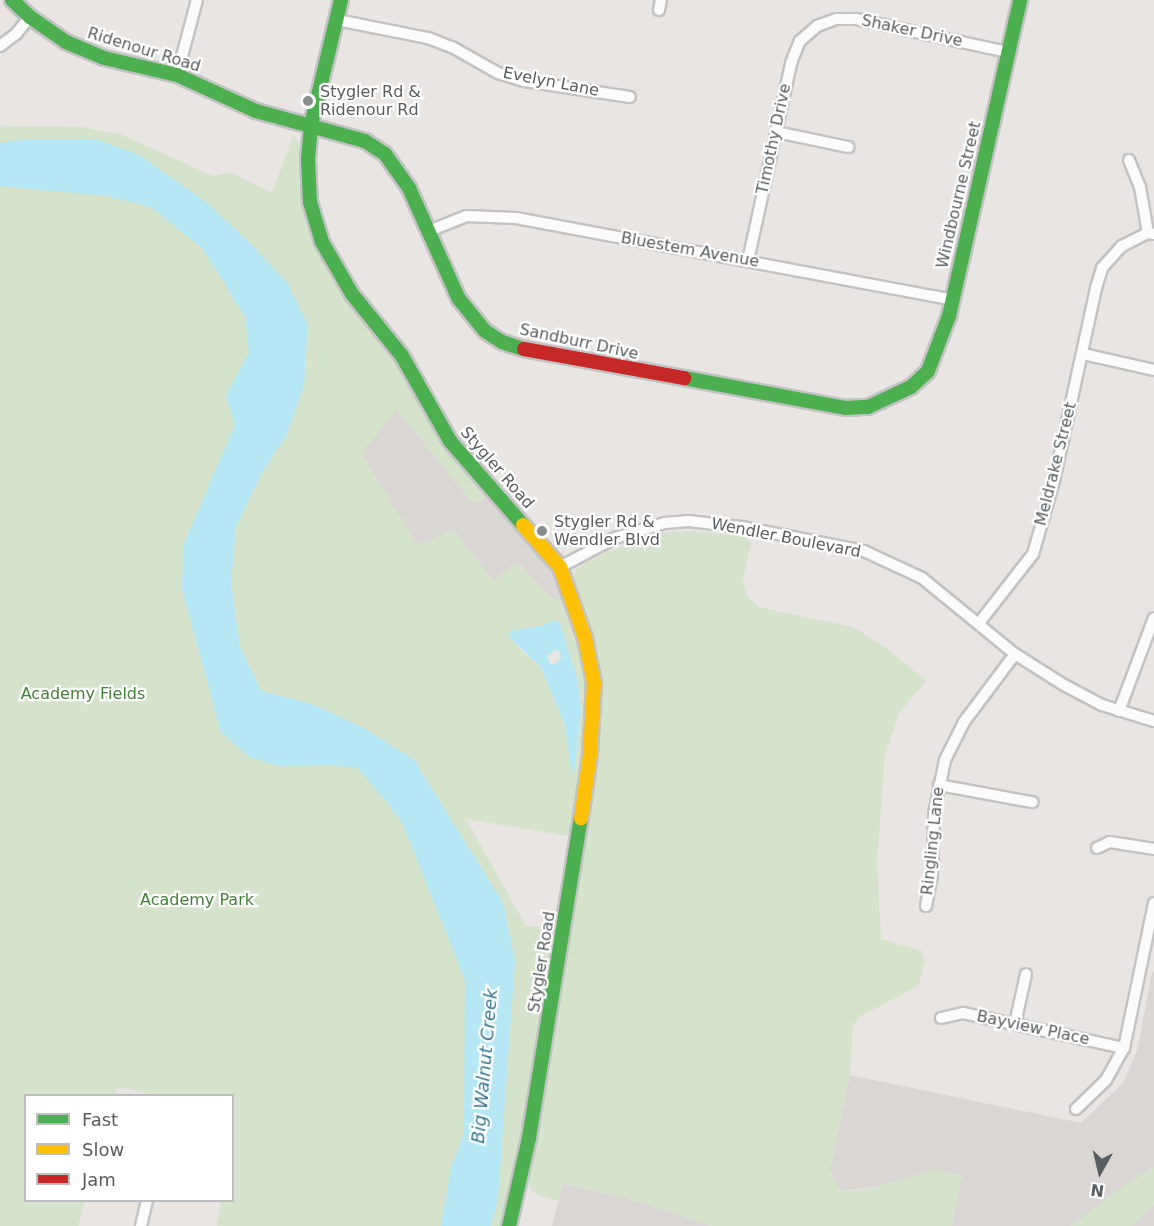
<!DOCTYPE html>
<html>
<head>
<meta charset="utf-8">
<style>
	body { margin:0 }
	#map { position:relative; width:1154px; height:1226px; overflow:hidden; background:#e8e5e2; font-family:"DejaVu Sans",sans-serif }
	div>[style] { position:absolute }
	[style*='--x'] { left:calc(var(--x)*1px); top:calc(var(--y)*1px); width:calc(var(--w)*1px); rotate:calc(var(--a)*1deg) }
	.industrial>* { inset:0; background:#d9d6d3 }
	.green>* { inset:0; background:#d5e3cd }
	.water>* { inset:0; background:#b5e7f4 }
	.roads { filter:drop-shadow(2px 0 #c3c3c3) drop-shadow(-2px 0 #c3c3c3) drop-shadow(0 2px #c3c3c3) drop-shadow(0 -2px #c3c3c3) }
	.street>* { height:10px; margin:-5px; padding:0 5px; transform-origin:5px; border-radius:5px; background:#fcfbfb }
	.fast>* { height:14px; margin:-7px; padding:0 7px; transform-origin:7px; border-radius:7px; background:#4caf50 }
	.slow>* { height:14px; margin:-7px; padding:0 7px; transform-origin:7px; border-radius:7px; background:#ffc107 }
	.jam>* { height:14px; margin:-7px; padding:0 7px; transform-origin:7px; border-radius:7px; background:#c62828 }
	.dots>* { width:16px; height:16px; translate:-50% -50%; box-sizing:border-box; border:3px solid #fff; border-radius:50% }
	span { translate:-50% -50%; white-space:nowrap; text-align:center; line-height:1.15; -webkit-text-stroke:4.5px #fff; paint-order:stroke }
	.street-label { font-size:16px; color:#585d60 }
	.poi-label { font-size:16px; color:#585d60 }
	.left { translate:0 -50%; text-align:left }
	.park-label { font-size:16px; color:#448037 }
	.water-label { font-size:18px; color:#377891; font-style:italic }
	.legend { position:absolute; left:24px; top:1094px; width:210px; height:108px; box-sizing:border-box; background:#fff; border:2px solid #bcbebf; margin:0; padding:8px 10px; list-style:none; font-size:18px; color:#585d60 }
	.legend li { display:flex; align-items:center; gap:12px; height:30px }
	.legend b { width:30px; border:2px solid #bcbebf }
	.north { position:absolute; left:1070px; top:1142px; width:60px; height:60px; -webkit-text-stroke:4px #fff; paint-order:stroke; rotate:188deg; font-size:16px; font-weight:700; line-height:24px; text-align:center; color:#585d60 }
	.north::after { content:''; display:block; margin:auto; width:21px; height:27px; background:#585d60; clip-path:polygon(50% 0,100% 100%,50% 72%,0 100%) }
</style>
</head>
<body>
<div id="map">
	<div class="industrial">
		<i style="clip-path:polygon(396px 409px,471px 501px,489px 495px,553px 566px,568px 607px,546px 593px,518px 562px,493px 581px,453px 529px,418px 546px,361px 453px)"></i>
		<i style="clip-path:polygon(1152px 972px,1154px 972px,1154px 1226px,952px 1226px,961px 1176px,840px 1191px,830px 1170px,850px 1075px,1081px 1123px,1123px 1083px,1138px 1048px)"></i>
		<i style="clip-path:polygon(562px 1184px,623px 1197px,712px 1226px,552px 1226px)"></i>
	</div>
	<div class="green">
		<i style="clip-path:polygon(evenodd,0 126px,82px 127px,120px 134px,213px 176px,230px 172px,272px 193px,293px 135px,300px 144px,299px 183px,305px 221px,328px 274px,395px 360px,413px 395px,450px 452px,489px 495px,479px 502px,471px 501px,397px 410px,362px 453px,418px 546px,453px 529px,493px 581px,518px 562px,546px 593px,568px 607px,582px 650px,588px 683px,589px 712px,574px 837px,466px 819px,526px 926px,559px 928px,538px 1061px,503px 1226px,491px 1226px,498px 1199px,515px 961px,503px 903px,414px 760px,364px 728px,312px 704px,261px 691px,240px 647px,231px 584px,236px 527px,261px 474px,286px 436px,304px 386px,308px 325px,218px 538px,238px 688px,364px 754px,484px 910px,471px 1226px,217px 1226px,221px 1201px,232px 1200px,232px 1096px,156px 1095px,118px 1087px,115px 1095px,26px 1096px,26px 1200px,85px 1201px,78px 1226px,0 1226px,0 126px,553px 620px,560px 623px,578px 681px,581px 711px,574px 773px,571px 770px,565px 725px,541px 667px,518px 648px,514px 630px,542px 626px,553px 620px)"></i>
		<i style="clip-path:polygon(695px 531px,744px 535px,751px 543px,743px 581px,748px 597px,759px 607px,853px 627px,886px 648px,926px 681px,899px 713px,885px 756px,877px 861px,881px 939px,922px 951px,925px 963px,918px 986px,859px 1017px,853px 1025px,850px 1075px,830px 1170px,841px 1191px,861px 1190px,935px 1170px,962px 1175px,952px 1226px,712px 1226px,623px 1197px,562px 1184px,558px 1201px,537px 1195px,530px 1189px,528px 1173px,547px 1074px,598px 739px,601px 705px,599px 679px,572px 584px,575px 572px,580px 566px,609px 551px,658px 532px)"></i>
		<i style="clip-path:polygon(1154px 1167px,1154px 1205px,1131px 1226px,1070px 1226px,1127px 1183px)"></i>
	</div>
	<div class="water">
		<i style="clip-path:polygon(27px 139px,95px 139px,139px 155px,207px 203px,251px 244px,288px 284px,308px 325px,304px 386px,286px 436px,261px 474px,236px 527px,231px 584px,240px 647px,261px 691px,312px 704px,364px 728px,414px 760px,503px 903px,515px 961px,498px 1199px,491px 1226px,441px 1226px,451px 1168px,464px 1134px,465px 980px,401px 820px,358px 768px,334px 765px,279px 766px,249px 757px,221px 732px,182px 589px,183px 546px,235px 425px,226px 396px,249px 352px,245px 317px,203px 249px,151px 207px,108px 196px,0 186px,0 143px)"></i>
		<i style="clip-path:polygon(evenodd,553px 620px,560px 623px,578px 681px,581px 711px,574px 773px,571px 770px,565px 725px,541px 667px,510px 638px,510px 632px,514px 630px,542px 626px,553px 620px,555px 650px,560px 652px,561px 658px,555px 664px,550px 664px,547px 656px,555px 650px)"></i>
	</div>
	<div class="roads">
		<div class="street">
			<i style="--x:659;--y:10;--w:10;--a:-79"></i>
			<i style="--x:337;--y:20;--w:93;--a:11.2"></i>
			<i style="--x:428;--y:38;--w:26;--a:21"></i>
			<i style="--x:452;--y:47;--w:53;--a:29.5"></i>
			<i style="--x:498;--y:73;--w:27;--a:17"></i>
			<i style="--x:524;--y:81;--w:107;--a:8.6"></i>
			<i style="--x:0;--y:46;--w:20;--a:-37"></i>
			<i style="--x:16;--y:34;--w:22;--a:-51"></i>
			<i style="--x:177;--y:75;--w:78;--a:-75.1"></i>
			<i style="--x:776;--y:132;--w:74;--a:11.8"></i>
			<i style="--x:1129;--y:160;--w:29;--a:68"></i>
			<i style="--x:1140;--y:187;--w:47;--a:80.1"></i>
			<i style="--x:429;--y:231;--w:40;--a:-22"></i>
			<i style="--x:466;--y:216;--w:50;--a:2.3"></i>
			<i style="--x:516;--y:218;--w:445;--a:10.6"></i>
			<i style="--x:748;--y:261;--w:203;--a:-77.7"></i>
			<i style="--x:791;--y:63;--w:24;--a:-68"></i>
			<i style="--x:800;--y:41;--w:23;--a:-41"></i>
			<i style="--x:817;--y:26;--w:20;--a:-20"></i>
			<i style="--x:836;--y:19;--w:20;--a:0"></i>
			<i style="--x:856;--y:19;--w:155;--a:12.3"></i>
			<i style="--x:1083;--y:354;--w:73;--a:12.7"></i>
			<i style="--x:560;--y:567;--w:62;--a:-27.8"></i>
			<i style="--x:615;--y:538;--w:52;--a:-16.7"></i>
			<i style="--x:665;--y:523;--w:23;--a:-5"></i>
			<i style="--x:688;--y:521;--w:54;--a:6.3"></i>
			<i style="--x:742;--y:527;--w:124;--a:11.1"></i>
			<i style="--x:864;--y:551;--w:64;--a:25"></i>
			<i style="--x:922;--y:578;--w:120;--a:39.3"></i>
			<i style="--x:1015;--y:654;--w:58;--a:32.3"></i>
			<i style="--x:1064;--y:685;--w:43;--a:27.8"></i>
			<i style="--x:1102;--y:705;--w:54;--a:17.1"></i>
			<i style="--x:979;--y:623;--w:88;--a:-52"></i>
			<i style="--x:1033;--y:554;--w:76;--a:-74"></i>
			<i style="--x:1054;--y:481;--w:198;--a:-77.7"></i>
			<i style="--x:1096;--y:288;--w:21;--a:-73"></i>
			<i style="--x:1102;--y:268;--w:30;--a:-48"></i>
			<i style="--x:1122;--y:246;--w:29;--a:-27"></i>
			<i style="--x:1148;--y:233;--w:6;--a:9"></i>
			<i style="--x:1119;--y:711;--w:99;--a:-69.4"></i>
			<i style="--x:939;--y:785;--w:95;--a:10.4"></i>
			<i style="--x:1097;--y:848;--w:14;--a:-25"></i>
			<i style="--x:1110;--y:842;--w:45;--a:9"></i>
			<i style="--x:926;--y:906;--w:32;--a:-79"></i>
			<i style="--x:932;--y:875;--w:61;--a:-88.1"></i>
			<i style="--x:934;--y:814;--w:55;--a:-78.5"></i>
			<i style="--x:945;--y:760;--w:42;--a:-63.4"></i>
			<i style="--x:964;--y:722;--w:85;--a:-53.1"></i>
			<i style="--x:941;--y:1018;--w:23;--a:-13"></i>
			<i style="--x:963;--y:1013;--w:165;--a:12.3"></i>
			<i style="--x:1015;--y:1024;--w:51;--a:-77.6"></i>
			<i style="--x:1076;--y:1109;--w:42;--a:-44"></i>
			<i style="--x:1106;--y:1080;--w:37;--a:-61"></i>
			<i style="--x:1124;--y:1048;--w:148;--a:-78.3"></i>
			<i style="--x:141;--y:1226;--w:27;--a:-77"></i>
		</div>
		<div class="fast">
			<i style="--x:12;--y:0;--w:25;--a:43"></i>
			<i style="--x:30;--y:17;--w:44;--a:34.8"></i>
			<i style="--x:66;--y:42;--w:41;--a:22.8"></i>
			<i style="--x:104;--y:58;--w:75;--a:13.1"></i>
			<i style="--x:177;--y:75;--w:87;--a:24.5"></i>
			<i style="--x:256;--y:111;--w:113;--a:15.4"></i>
			<i style="--x:365;--y:141;--w:24;--a:33"></i>
			<i style="--x:385;--y:154;--w:42;--a:54.8"></i>
			<i style="--x:409;--y:188;--w:122;--a:65.8"></i>
			<i style="--x:459;--y:299;--w:41;--a:50.9"></i>
			<i style="--x:485;--y:331;--w:20;--a:33"></i>
			<i style="--x:502;--y:342;--w:23;--a:18"></i>
			<i style="--x:341;--y:0;--w:129;--a:103.5"></i>
			<i style="--x:311;--y:125;--w:35;--a:95"></i>
			<i style="--x:308;--y:160;--w:42;--a:87.3"></i>
			<i style="--x:310;--y:202;--w:42;--a:73.3"></i>
			<i style="--x:322;--y:242;--w:60;--a:60"></i>
			<i style="--x:352;--y:294;--w:80;--a:51.1"></i>
			<i style="--x:402;--y:356;--w:98;--a:60.5"></i>
			<i style="--x:450;--y:441;--w:111;--a:49"></i>
			<i style="--x:684;--y:378;--w:165;--a:10.5"></i>
			<i style="--x:846;--y:408;--w:22;--a:-3"></i>
			<i style="--x:868;--y:407;--w:47;--a:-24.9"></i>
			<i style="--x:911;--y:387;--w:23;--a:-43"></i>
			<i style="--x:928;--y:371;--w:59;--a:-69.1"></i>
			<i style="--x:949;--y:316;--w:324;--a:-77.3"></i>
			<i style="--x:509;--y:1226;--w:90;--a:-77.2"></i>
			<i style="--x:529;--y:1138;--w:324;--a:-80.8"></i>
		</div>
		<div class="slow">
			<i style="--x:523;--y:525;--w:56;--a:48.6"></i>
			<i style="--x:560;--y:567;--w:75;--a:70.6"></i>
			<i style="--x:585;--y:638;--w:46;--a:78.7"></i>
			<i style="--x:594;--y:683;--w:72;--a:93.2"></i>
			<i style="--x:590;--y:755;--w:64;--a:98.1"></i>
		</div>
		<div class="jam">
			<i style="--x:524;--y:349;--w:163;--a:10.3"></i>
		</div>
	</div>
	<div class="dots">
		<i style="left:308px;top:101px;background:#8a8d8e"></i>
		<i style="left:542px;top:531px;background:#8a8d8e"></i>
	</div>
	<div class="street-label">
		<span style="left:912px;top:31px;rotate:12deg">Shaker Drive</span>
		<span style="left:144px;top:50px;rotate:17deg">Ridenour Road</span>
		<span style="left:551px;top:82px;rotate:11deg">Evelyn Lane</span>
		<span style="left:774px;top:139px;rotate:-78deg">Timothy Drive</span>
		<span style="left:959px;top:195px;rotate:-77deg">Windbourne Street</span>
		<span style="left:690px;top:250px;rotate:10deg">Bluestem Avenue</span>
		<span style="left:579px;top:342px;rotate:12deg">Sandburr Drive</span>
		<span style="left:1056px;top:464px;rotate:-76deg">Meldrake Street</span>
		<span style="left:497px;top:468px;rotate:49deg">Stygler Road</span>
		<span style="left:786px;top:538px;rotate:11deg">Wendler Boulevard</span>
		<span style="left:933px;top:841px;rotate:-84deg">Ringling Lane</span>
		<span style="left:542px;top:962px;rotate:-81deg">Stygler Road</span>
		<span style="left:1033px;top:1028px;rotate:12deg">Bayview Place</span>
	</div>
	<div class="poi-label">
		<span class="left" style="left:320px;top:101px">Stygler Rd &amp;<br>Ridenour Rd</span>
		<span class="left" style="left:554px;top:531px">Stygler Rd &amp;<br>Wendler Blvd</span>
	</div>
	<div class="park-label">
		<span style="left:83px;top:694px">Academy Fields</span>
		<span style="left:197px;top:900px">Academy Park</span>
	</div>
	<div class="water-label">
		<span style="left:485px;top:1066px;rotate:-85deg">Big Walnut Creek</span>
	</div>
	<ul class="legend">
	<li><b style="height:8px;background:#4caf50"></b>Fast</li>
	<li><b style="height:8px;background:#ffc107"></b>Slow</li>
	<li><b style="height:8px;background:#c62828"></b>Jam</li>
	</ul>
	<div class="north">N</div>
</div>
</body>
</html>
